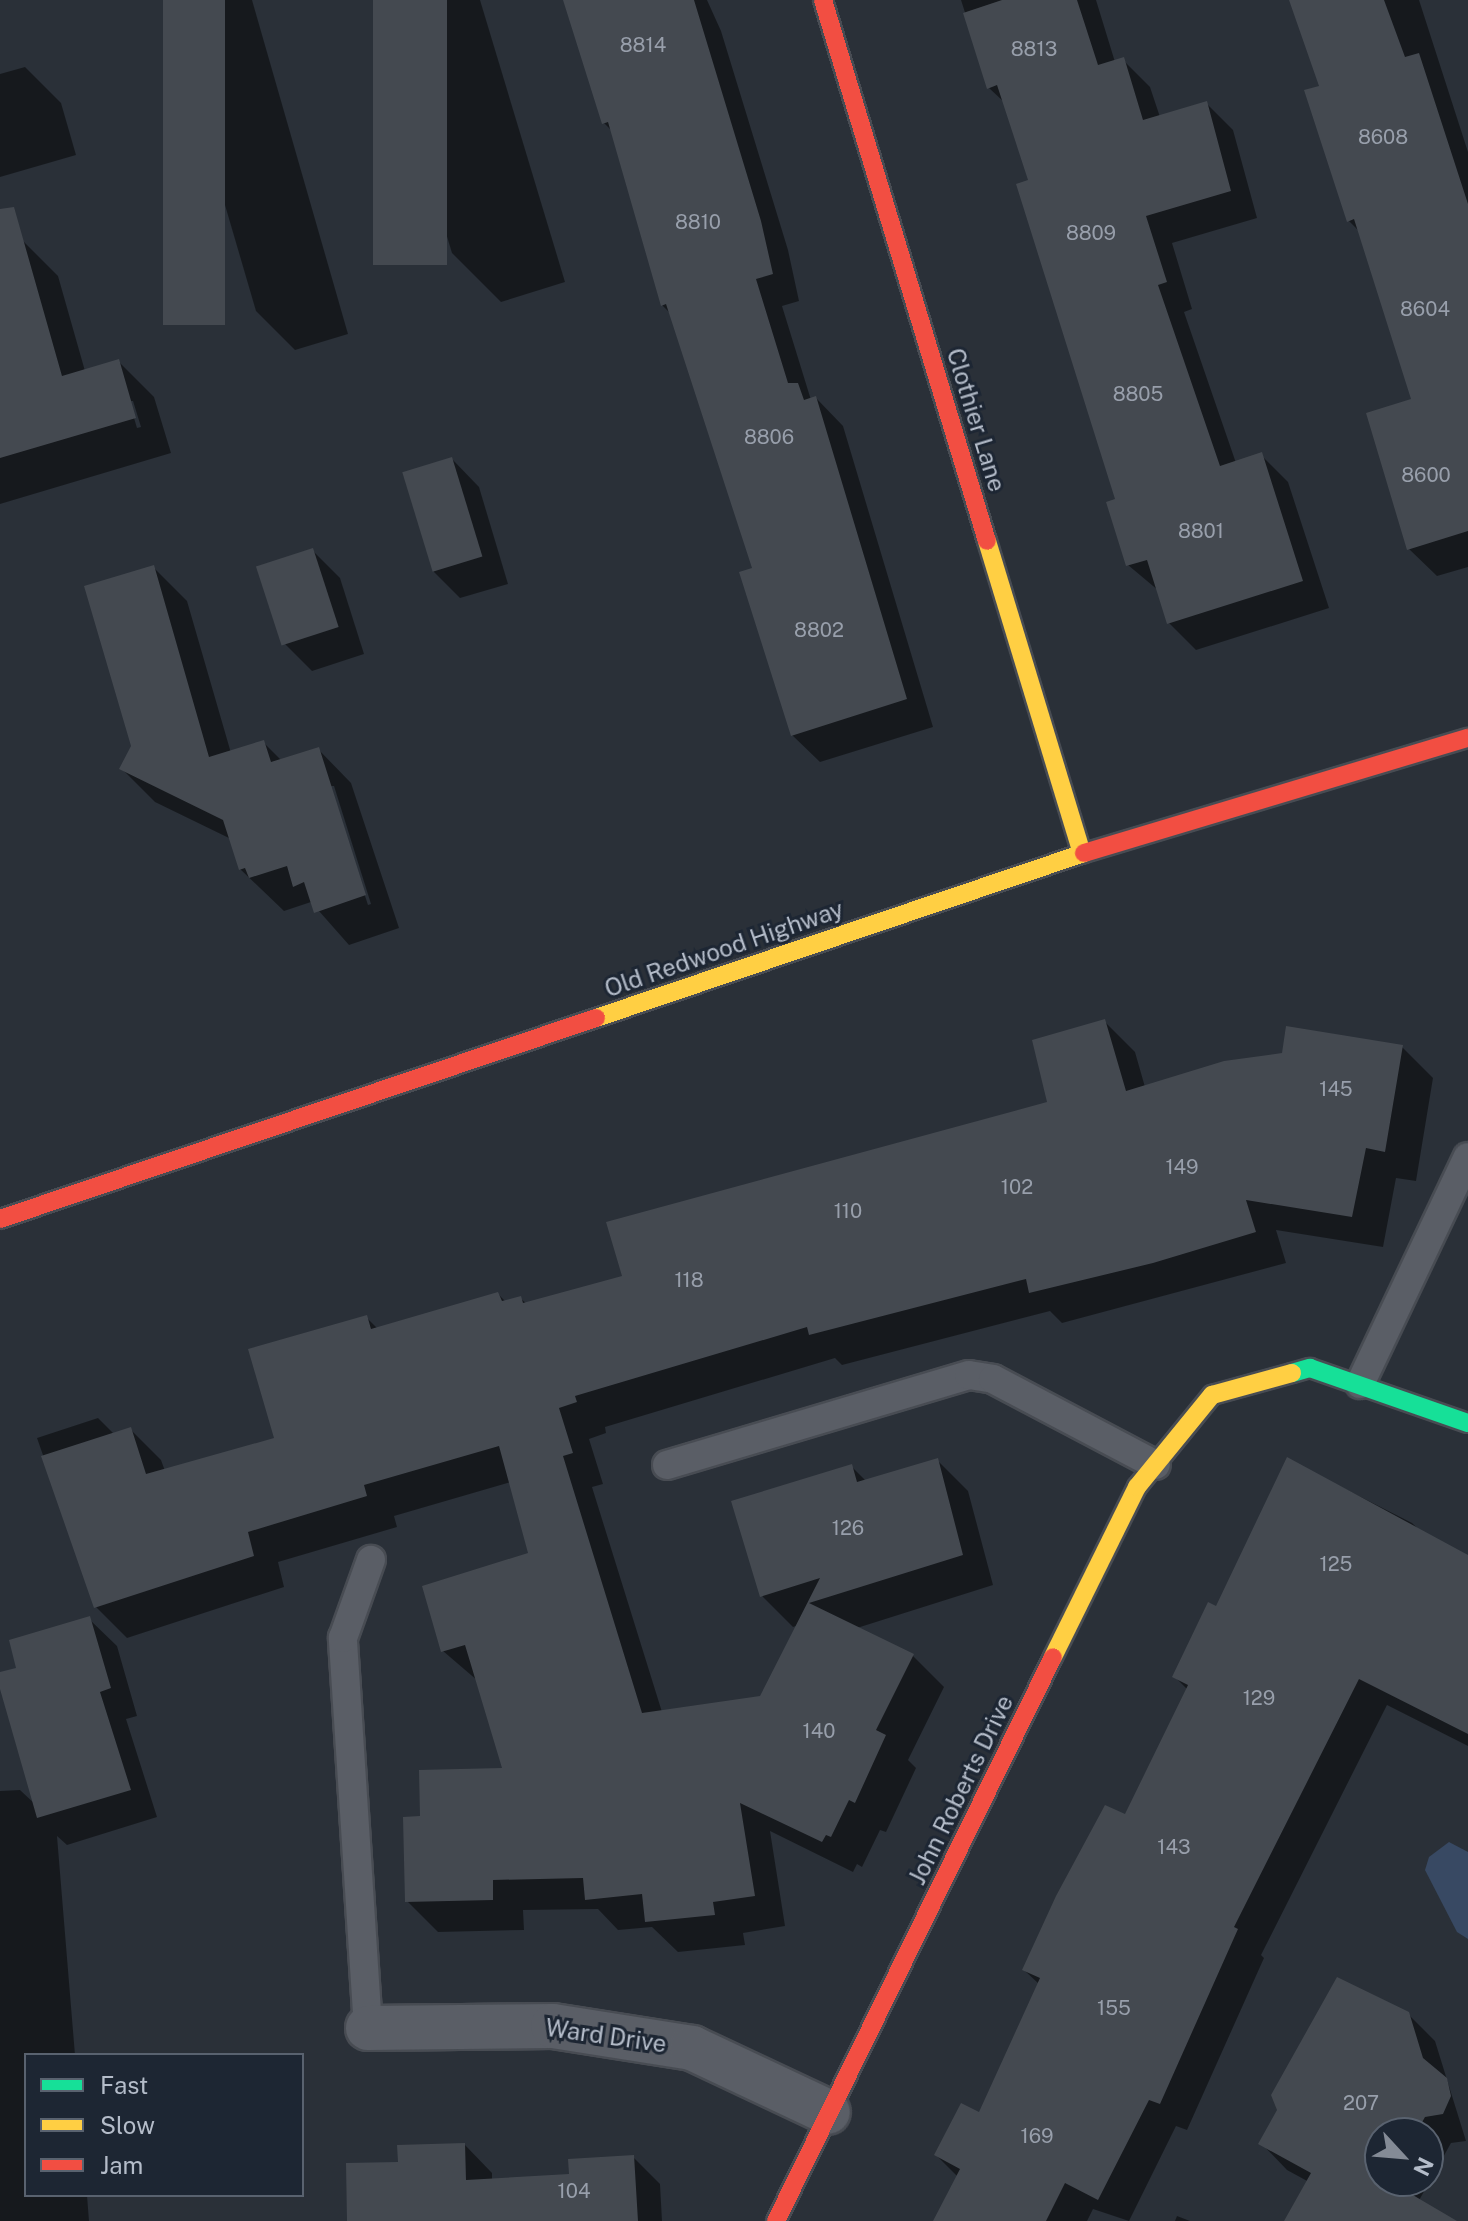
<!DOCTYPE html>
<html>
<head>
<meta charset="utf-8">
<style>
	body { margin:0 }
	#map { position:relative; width:1468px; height:2221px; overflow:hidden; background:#2a3038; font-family:"Public Sans",sans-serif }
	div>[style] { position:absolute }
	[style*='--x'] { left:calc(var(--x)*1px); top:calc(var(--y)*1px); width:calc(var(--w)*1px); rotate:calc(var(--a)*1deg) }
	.water>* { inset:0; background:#384963 }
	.shadow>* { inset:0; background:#0007 }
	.building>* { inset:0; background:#444950; transform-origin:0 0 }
	.roads { filter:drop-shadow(2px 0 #484c53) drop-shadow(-2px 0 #484c53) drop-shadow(0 2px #484c53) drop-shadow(0 -2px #484c53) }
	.lane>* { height:28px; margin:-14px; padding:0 14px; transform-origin:14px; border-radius:14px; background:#5a5e66 }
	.street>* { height:44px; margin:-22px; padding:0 22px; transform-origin:22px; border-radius:22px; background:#5a5e66 }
	.fast>* { height:18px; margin:-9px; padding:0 9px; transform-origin:9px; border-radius:9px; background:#16e098 }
	.slow>* { height:18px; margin:-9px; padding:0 9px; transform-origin:9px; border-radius:9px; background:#ffcf43 }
	.jam>* { height:18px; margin:-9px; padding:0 9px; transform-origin:9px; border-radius:9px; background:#f24e42 }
	span { translate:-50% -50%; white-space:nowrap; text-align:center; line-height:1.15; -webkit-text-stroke:6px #1d2633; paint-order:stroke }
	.number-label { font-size:20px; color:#989fab }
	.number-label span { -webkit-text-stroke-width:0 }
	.street-label { font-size:24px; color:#b4bcc9 }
	.legend { position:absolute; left:24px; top:2053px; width:280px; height:144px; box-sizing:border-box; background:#1d2633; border:2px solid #59626f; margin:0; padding:10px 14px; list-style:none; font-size:24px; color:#b4bcc9 }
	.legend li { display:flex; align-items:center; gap:16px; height:40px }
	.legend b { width:40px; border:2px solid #59626f }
	.north { position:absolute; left:1364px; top:2117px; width:80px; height:80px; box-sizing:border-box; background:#1d2633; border:2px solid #59626f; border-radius:50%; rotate:116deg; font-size:22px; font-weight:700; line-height:32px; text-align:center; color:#b4bcc9 }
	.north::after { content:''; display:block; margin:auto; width:28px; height:36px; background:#848b96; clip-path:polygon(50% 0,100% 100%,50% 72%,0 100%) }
</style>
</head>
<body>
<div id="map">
	<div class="water">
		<i style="clip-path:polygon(1449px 1842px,1468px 1852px,1468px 1939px,1457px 1932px,1425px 1870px,1429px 1857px)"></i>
	</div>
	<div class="shadow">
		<i style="clip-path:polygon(165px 0,252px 0,348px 334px,295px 350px,256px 311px)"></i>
		<i style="clip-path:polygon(375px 0,480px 0,565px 282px,501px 302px,452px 253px)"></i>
		<i style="clip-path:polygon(565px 0,707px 0,721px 31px,788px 250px,799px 301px,782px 306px,811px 400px,816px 398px,843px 426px,933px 727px,820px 762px,792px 735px,755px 569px,671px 314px,662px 305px,612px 131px,604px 123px)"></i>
		<i style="clip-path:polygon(961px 0,1096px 0,1115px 62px,1123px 60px,1150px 87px,1160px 117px,1206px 103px,1233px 130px,1257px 218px,1172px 243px,1192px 309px,1184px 312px,1236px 463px,1261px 455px,1288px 482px,1329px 608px,1196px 650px,1169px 623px,1159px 591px,1128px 565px,1118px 500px,1030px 182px,1005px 103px,989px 88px)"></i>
		<i style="clip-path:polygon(1290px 0,1419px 0,1468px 152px,1468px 567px,1437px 576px,1409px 549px,1413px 400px,1360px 232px,1348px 220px,1321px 87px)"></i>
		<i style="clip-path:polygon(25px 67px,61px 103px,76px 155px,0 177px,0 74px)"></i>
		<i style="clip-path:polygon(evenodd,22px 240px,58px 276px,85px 371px,118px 361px,154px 397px,171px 453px,0 504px,0 246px,22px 240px,129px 401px,133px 401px,141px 427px,137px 428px,129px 401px)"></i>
		<i style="clip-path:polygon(452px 459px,479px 487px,508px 584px,460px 598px,433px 571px)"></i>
		<i style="clip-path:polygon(312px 550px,340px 578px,364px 654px,312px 671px,284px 643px)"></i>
		<i style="clip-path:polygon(evenodd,153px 567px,187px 601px,231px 753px,263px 742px,282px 761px,318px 749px,351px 783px,399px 928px,349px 945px,311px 902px,284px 911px,240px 869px,231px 839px,155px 802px,122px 769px,133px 746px,153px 567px,329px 786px,334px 786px,371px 904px,368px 905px,329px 786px)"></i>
		<i style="clip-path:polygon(1104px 1021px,1135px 1052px,1145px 1087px,1402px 1047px,1433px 1078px,1416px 1181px,1396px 1178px,1383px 1247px,1276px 1230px,1286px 1263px,1062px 1323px,1050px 1311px,842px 1365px,835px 1358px,605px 1427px,606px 1433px,589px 1439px,603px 1484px,592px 1487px,662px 1712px,761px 1698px,799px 1625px,793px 1627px,762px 1596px,851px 1466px,867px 1482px,937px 1460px,968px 1491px,993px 1585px,857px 1628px,913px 1656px,944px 1687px,908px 1760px,916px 1768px,886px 1832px,880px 1830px,862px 1867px,857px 1864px,853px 1872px,770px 1831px,785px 1926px,743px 1933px,745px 1945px,678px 1952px,652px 1927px,618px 1930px,598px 1909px,523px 1910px,524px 1930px,438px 1932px,407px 1901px,422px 1818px,505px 1770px,478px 1681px,443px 1651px,531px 1555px,511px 1482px,394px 1516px,397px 1527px,278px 1562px,284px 1587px,127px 1638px,96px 1607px,37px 1438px,98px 1418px,114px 1434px,130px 1429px,161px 1460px,165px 1471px,276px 1439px,366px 1317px,378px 1329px,498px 1294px,506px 1302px,520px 1298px,527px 1304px,625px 1277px,1049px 1103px)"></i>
		<i style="clip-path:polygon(1288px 1460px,1412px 1523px,1433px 1543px,1468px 1562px,1468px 1746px,1387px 1705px,1261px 1955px,1264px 1958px,1187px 2130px,1176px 2126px,1129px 2221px,1093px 2209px,1087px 2221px,935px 2221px,958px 2177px,936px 2155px,980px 2115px,1039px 1984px,1024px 1970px,1126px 1817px,1188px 1690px,1174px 1676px,1217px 1609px)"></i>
		<i style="clip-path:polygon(89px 1619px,117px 1646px,137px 1716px,126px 1719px,157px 1817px,67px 1845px,57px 1836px,75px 2055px,26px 2055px,26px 2195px,87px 2195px,89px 2221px,0 2221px,0 1791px,20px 1790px,36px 1805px,0 1675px,19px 1669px)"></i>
		<i style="clip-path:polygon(evenodd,1408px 2014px,1435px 2041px,1466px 2141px,1451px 2143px,1417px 2204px,1431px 2221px,1286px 2221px,1309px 2182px,1287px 2170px,1261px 2143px,1408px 2014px,1380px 2133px,1428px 2133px,1428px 2181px,1380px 2181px,1380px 2133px)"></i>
		<i style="clip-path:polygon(465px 2145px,492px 2173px,492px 2180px,571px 2176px,633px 2157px,660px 2184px,662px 2221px,349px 2221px)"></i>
		<i style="clip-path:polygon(1177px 2216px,1190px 2221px,1175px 2221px)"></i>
	</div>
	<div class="building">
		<i style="left:163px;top:0;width:62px;height:325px"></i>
		<i style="left:373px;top:0;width:74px;height:265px"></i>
		<i style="clip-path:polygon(563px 0,694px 0,761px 221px,773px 274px,756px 279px,788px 383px,798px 383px,804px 400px,816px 396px,907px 699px,791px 736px,739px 572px,752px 568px,666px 304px,661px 306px,608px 122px,602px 124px)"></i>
		<i style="clip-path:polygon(1002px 0,1077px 0,1098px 65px,1124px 57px,1143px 120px,1207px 101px,1231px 191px,1146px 216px,1167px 282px,1158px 285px,1220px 466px,1262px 452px,1303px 581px,1167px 624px,1147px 560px,1126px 566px,1106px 502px,1115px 499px,1016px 184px,1028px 180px,997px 85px,987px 89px,963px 13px)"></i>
		<i style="clip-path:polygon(1289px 0,1384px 0,1405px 57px,1419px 53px,1468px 204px,1468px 531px,1407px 550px,1366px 413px,1411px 399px,1354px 219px,1347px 222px,1304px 90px,1319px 86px)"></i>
		<i style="clip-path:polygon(14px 207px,62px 376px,119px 359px,136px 418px,0 458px,0 209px)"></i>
		<i style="left:452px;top:457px;width:104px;height:52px;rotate:73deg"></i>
		<i style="left:313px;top:548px;width:83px;height:60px;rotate:72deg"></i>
		<i style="clip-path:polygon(154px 565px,209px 757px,264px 740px,271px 762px,319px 747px,366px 895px,314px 913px,304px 882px,293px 887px,287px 866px,249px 878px,245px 868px,239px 870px,223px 820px,119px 769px,131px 746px,84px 586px)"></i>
		<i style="clip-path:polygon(1105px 1019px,1126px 1091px,1224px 1061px,1282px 1053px,1286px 1026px,1403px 1045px,1385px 1152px,1366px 1148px,1352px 1217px,1246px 1200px,1256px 1232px,1153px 1263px,1029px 1293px,1026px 1279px,809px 1335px,807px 1327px,575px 1396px,577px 1402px,559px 1408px,573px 1453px,563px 1456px,642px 1713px,760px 1696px,820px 1578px,760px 1597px,731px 1501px,852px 1464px,857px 1482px,938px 1458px,963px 1555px,809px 1603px,914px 1654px,876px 1730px,886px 1735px,855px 1803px,849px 1800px,831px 1837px,826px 1835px,822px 1842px,740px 1803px,755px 1896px,713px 1902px,715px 1915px,645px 1922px,642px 1894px,585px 1900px,583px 1878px,493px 1880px,493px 1900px,405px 1902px,403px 1817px,420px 1816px,419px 1770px,502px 1768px,465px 1645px,441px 1652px,422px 1586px,528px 1553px,499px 1446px,364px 1485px,367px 1496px,248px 1532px,254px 1556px,94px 1608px,41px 1456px,131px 1427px,146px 1474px,274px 1438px,248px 1349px,367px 1315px,371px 1329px,498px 1292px,502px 1301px,521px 1296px,523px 1303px,622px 1276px,606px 1222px,1047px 1102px,1032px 1040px)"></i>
		<i style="clip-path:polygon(1287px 1457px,1468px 1555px,1468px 1734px,1359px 1679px,1234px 1927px,1238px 1929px,1160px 2104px,1149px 2100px,1098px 2200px,1065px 2183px,1046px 2221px,933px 2221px,960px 2169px,934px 2155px,961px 2103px,979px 2112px,1040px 1978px,1022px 1970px,1056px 1896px,1105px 1805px,1125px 1814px,1188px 1685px,1172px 1677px,1208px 1602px,1216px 1606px)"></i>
		<i style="clip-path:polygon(90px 1616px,111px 1688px,100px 1692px,131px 1790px,37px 1818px,0 1689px,0 1672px,16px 1668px,9px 1640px)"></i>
		<i style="clip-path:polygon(1337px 1977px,1409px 2012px,1423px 2058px,1447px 2078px,1451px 2096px,1443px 2114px,1425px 2117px,1416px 2133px,1380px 2133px,1380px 2181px,1389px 2181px,1457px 2221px,1284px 2221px,1311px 2173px,1258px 2144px,1277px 2110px,1271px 2095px)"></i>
		<i style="clip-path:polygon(465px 2143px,466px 2180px,569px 2174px,568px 2159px,634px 2155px,638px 2221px,347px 2221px,346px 2163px,398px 2162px,397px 2145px)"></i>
	</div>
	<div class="roads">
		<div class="lane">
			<i style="--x:1360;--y:1384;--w:251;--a:-64.6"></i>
			<i style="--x:667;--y:1465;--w:315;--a:-16.6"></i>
			<i style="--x:969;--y:1375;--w:24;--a:9"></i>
			<i style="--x:993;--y:1379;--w:184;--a:27.8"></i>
			<i style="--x:368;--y:2028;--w:391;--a:-93.7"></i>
			<i style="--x:343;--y:1638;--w:83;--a:-70.3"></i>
		</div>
		<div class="street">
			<i style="--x:368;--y:2028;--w:185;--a:-0.6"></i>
			<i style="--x:553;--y:2026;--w:141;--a:9"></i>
			<i style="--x:692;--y:2048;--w:150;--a:25.2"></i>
		</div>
		<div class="fast">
			<i style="--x:1292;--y:1373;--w:19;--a:-16"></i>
			<i style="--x:1310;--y:1368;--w:167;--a:19.2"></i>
		</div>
		<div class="slow">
			<i style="--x:987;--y:541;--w:327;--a:73.1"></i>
			<i style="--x:596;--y:1018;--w:515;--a:-18.68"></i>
			<i style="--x:1053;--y:1657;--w:190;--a:-63.7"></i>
			<i style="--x:1137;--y:1487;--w:119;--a:-50.8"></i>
			<i style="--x:1212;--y:1395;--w:83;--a:-15.4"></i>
		</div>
		<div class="jam">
			<i style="--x:823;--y:0;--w:565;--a:73.14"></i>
			<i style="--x:1084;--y:853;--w:401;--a:-16.7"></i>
			<i style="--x:0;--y:1219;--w:629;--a:-18.64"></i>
			<i style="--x:776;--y:2221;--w:628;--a:-63.84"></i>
		</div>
	</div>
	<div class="number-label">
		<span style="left:643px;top:45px">8814</span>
		<span style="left:1034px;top:49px">8813</span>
		<span style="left:1383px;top:137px">8608</span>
		<span style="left:698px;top:222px">8810</span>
		<span style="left:1091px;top:233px">8809</span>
		<span style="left:1425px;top:309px">8604</span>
		<span style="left:1138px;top:394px">8805</span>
		<span style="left:769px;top:437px">8806</span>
		<span style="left:1426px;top:475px">8600</span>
		<span style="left:1201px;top:531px">8801</span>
		<span style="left:819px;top:630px">8802</span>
		<span style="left:1336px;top:1089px">145</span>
		<span style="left:1182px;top:1167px">149</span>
		<span style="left:1017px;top:1187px">102</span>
		<span style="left:848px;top:1211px">110</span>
		<span style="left:689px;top:1280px">118</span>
		<span style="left:848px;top:1528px">126</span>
		<span style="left:1336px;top:1564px">125</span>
		<span style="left:1259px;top:1698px">129</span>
		<span style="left:819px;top:1731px">140</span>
		<span style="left:1174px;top:1847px">143</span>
		<span style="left:1114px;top:2008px">155</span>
		<span style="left:1361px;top:2103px">207</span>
		<span style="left:1037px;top:2136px">169</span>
		<span style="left:574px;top:2191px">104</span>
	</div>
	<div class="street-label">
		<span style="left:976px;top:420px;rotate:73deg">Clothier Lane</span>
		<span style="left:724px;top:949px;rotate:-19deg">Old Redwood Highway</span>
		<span style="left:961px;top:1790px;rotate:-64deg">John Roberts Drive</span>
		<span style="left:606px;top:2036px;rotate:8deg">Ward Drive</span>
	</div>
	<ul class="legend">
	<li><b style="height:10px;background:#16e098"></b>Fast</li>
	<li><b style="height:10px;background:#ffcf43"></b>Slow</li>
	<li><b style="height:10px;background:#f24e42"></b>Jam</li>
	</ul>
	<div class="north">N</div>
</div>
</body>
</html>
